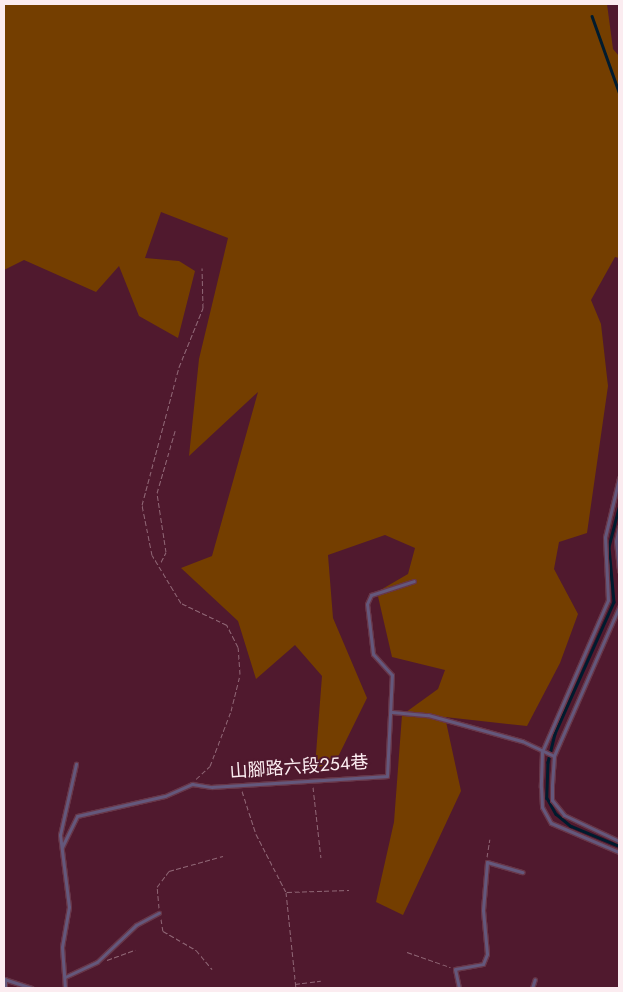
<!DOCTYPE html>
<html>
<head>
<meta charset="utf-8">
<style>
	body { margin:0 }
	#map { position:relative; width:623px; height:992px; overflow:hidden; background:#50192e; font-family:Jost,"Noto Sans TC",sans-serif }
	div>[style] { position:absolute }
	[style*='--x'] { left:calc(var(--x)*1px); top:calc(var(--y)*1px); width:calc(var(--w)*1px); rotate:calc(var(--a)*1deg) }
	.green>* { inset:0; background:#743e00 }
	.stream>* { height:2.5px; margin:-1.25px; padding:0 1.25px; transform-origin:1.25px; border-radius:1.25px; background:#001b2e }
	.path>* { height:1px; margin-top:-0.5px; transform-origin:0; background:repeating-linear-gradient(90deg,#906776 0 5px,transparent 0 7.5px) }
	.roads { filter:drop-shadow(1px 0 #683749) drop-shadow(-1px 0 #683749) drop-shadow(0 1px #683749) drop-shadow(0 -1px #683749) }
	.lane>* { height:3px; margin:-1.5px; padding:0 1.5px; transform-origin:1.5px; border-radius:1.5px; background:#64587c }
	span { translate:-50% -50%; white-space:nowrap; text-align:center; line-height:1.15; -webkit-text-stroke:4px #50192e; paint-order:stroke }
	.street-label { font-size:18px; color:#fbecf0 }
	.frame { position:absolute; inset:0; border:5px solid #fbecf0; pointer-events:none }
</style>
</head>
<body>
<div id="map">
	<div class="green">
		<i style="clip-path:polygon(4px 4px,607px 4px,613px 49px,619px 56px,619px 258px,615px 257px,591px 300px,601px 324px,608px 386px,587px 533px,559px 542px,554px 569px,578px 614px,560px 663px,527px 726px,445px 717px,461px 791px,403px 915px,376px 902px,394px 822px,402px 715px,438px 689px,445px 670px,392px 657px,377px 592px,408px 574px,415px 548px,385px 535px,328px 555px,333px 618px,367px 698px,334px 765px,315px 767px,322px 676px,295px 645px,256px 679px,238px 621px,181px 568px,212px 556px,258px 392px,189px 456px,199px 359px,228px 238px,161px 212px,145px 258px,179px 261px,195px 271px,178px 338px,139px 316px,119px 266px,96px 292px,24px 260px,4px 270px)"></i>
	</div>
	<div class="stream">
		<i style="--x:592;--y:16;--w:81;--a:70.4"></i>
		<i style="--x:619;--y:508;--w:40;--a:104.4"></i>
		<i style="--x:609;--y:547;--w:55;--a:84.8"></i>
		<i style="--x:614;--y:602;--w:145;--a:114.1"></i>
		<i style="--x:555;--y:734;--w:29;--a:104"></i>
		<i style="--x:548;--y:762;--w:36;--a:92"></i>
		<i style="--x:547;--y:798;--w:18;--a:61"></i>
		<i style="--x:556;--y:814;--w:19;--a:39"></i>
		<i style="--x:571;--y:826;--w:52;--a:22.6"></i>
	</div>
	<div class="path">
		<i style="--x:161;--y:562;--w:11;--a:-63"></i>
		<i style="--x:166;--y:552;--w:60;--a:-98.7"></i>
		<i style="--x:157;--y:493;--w:65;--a:-73.8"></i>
		<i style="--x:196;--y:779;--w:19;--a:-43"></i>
		<i style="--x:210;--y:766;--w:59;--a:-69.1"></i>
		<i style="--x:231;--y:711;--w:38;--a:-76"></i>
		<i style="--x:240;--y:674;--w:27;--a:-94"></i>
		<i style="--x:238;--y:647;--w:25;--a:-117"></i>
		<i style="--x:227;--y:625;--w:51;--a:-154.4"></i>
		<i style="--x:181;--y:603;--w:56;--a:-121.1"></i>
		<i style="--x:152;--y:555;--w:51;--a:-101.3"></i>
		<i style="--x:142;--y:505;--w:143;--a:-75"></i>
		<i style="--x:179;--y:367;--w:64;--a:-67.9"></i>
		<i style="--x:203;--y:308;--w:40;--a:-91.4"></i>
		<i style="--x:313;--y:787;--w:71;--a:83.6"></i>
		<i style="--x:242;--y:791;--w:45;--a:72"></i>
		<i style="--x:256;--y:834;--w:65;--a:62.7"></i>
		<i style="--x:286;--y:892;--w:97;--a:84.1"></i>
		<i style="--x:487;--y:857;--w:18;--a:-81"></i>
		<i style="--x:287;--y:892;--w:62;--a:-1.8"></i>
		<i style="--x:159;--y:908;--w:21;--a:-95"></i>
		<i style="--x:157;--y:887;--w:20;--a:-53"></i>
		<i style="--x:169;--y:871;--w:56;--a:-15.5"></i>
		<i style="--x:161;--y:919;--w:12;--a:81"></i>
		<i style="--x:163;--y:931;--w:38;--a:30"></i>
		<i style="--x:196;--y:950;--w:25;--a:50"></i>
		<i style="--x:407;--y:952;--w:46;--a:19.2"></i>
		<i style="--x:107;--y:960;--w:30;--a:-20"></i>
		<i style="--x:295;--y:984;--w:26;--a:-7"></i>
	</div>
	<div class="roads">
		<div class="lane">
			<i style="--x:619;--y:478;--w:61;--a:103.3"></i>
			<i style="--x:605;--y:537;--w:63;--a:87.3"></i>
			<i style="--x:608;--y:600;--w:166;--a:113.5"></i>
			<i style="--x:542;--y:752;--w:35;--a:92"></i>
			<i style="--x:541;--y:787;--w:20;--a:87"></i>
			<i style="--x:542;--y:807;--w:18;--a:61"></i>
			<i style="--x:551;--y:823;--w:74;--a:23.1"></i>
			<i style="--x:619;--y:527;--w:14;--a:102"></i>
			<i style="--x:616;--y:541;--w:30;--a:84"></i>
			<i style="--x:619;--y:607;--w:163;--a:113.6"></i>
			<i style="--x:554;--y:756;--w:30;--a:94"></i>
			<i style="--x:552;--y:786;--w:14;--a:90"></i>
			<i style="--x:552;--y:800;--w:19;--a:51"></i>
			<i style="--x:564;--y:815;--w:61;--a:25.3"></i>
			<i style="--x:392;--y:712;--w:36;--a:5"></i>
			<i style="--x:428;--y:715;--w:98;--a:15.5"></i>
			<i style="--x:522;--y:741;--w:35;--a:25"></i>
			<i style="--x:62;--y:847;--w:34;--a:-64"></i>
			<i style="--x:77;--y:816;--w:90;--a:-12.8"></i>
			<i style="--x:165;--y:796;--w:30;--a:-24"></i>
			<i style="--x:192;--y:784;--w:20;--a:9"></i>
			<i style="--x:212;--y:787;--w:175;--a:-3.6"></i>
			<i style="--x:387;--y:776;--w:101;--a:-87.2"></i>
			<i style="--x:392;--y:675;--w:28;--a:-132"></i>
			<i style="--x:373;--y:654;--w:50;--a:-96.8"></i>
			<i style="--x:367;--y:604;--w:10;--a:-66"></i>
			<i style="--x:371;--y:595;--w:45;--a:-18"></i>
			<i style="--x:65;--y:977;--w:35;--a:-25"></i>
			<i style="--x:97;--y:962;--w:54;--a:-43.5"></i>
			<i style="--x:136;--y:925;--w:26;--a:-28"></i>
			<i style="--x:4;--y:979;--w:29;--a:18"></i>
			<i style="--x:5;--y:979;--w:9;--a:90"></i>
			<i style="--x:65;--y:988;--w:41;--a:-94.2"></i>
			<i style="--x:62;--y:947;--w:41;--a:-80.1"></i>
			<i style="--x:69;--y:907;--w:73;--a:-97.1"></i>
			<i style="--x:60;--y:835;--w:73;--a:-77.3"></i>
			<i style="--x:459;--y:988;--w:19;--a:-102"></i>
			<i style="--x:455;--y:969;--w:28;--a:-10"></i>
			<i style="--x:483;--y:964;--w:11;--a:-68"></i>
			<i style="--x:487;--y:954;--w:44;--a:-95.2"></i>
			<i style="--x:483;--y:910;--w:48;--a:-85.2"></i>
			<i style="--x:487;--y:862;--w:37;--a:16"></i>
			<i style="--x:532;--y:988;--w:9;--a:-72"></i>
		</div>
	</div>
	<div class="street-label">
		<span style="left:299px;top:767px;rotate:-4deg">山腳路六段254巷</span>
	</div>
	<div class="frame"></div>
</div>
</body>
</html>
